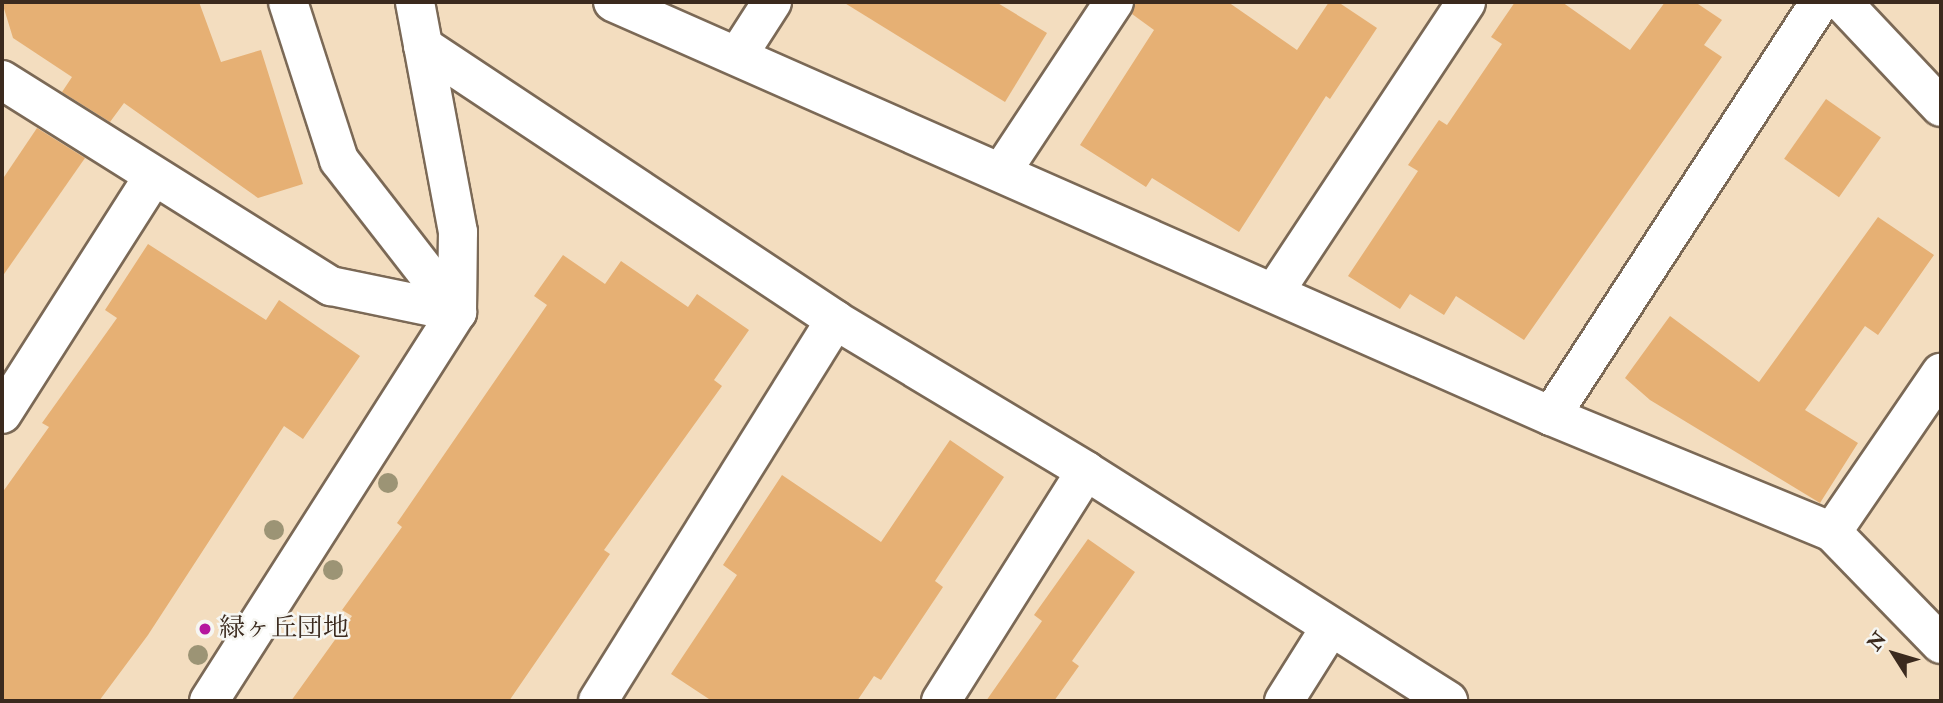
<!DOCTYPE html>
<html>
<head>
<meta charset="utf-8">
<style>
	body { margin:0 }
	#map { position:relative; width:1943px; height:703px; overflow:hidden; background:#f3ddbf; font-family:"IM FELL Double Pica","Noto Serif JP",serif }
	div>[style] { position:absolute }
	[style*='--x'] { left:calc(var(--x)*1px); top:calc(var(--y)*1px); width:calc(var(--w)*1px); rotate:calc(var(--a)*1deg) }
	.building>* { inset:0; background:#e6b074; transform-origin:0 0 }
	.roads { filter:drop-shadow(2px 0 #7b6956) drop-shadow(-2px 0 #7b6956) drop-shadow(0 2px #7b6956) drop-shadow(0 -2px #7b6956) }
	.minor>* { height:38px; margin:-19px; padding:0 19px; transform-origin:19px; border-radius:19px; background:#fff }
	.tertiary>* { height:38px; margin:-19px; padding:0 19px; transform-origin:19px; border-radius:19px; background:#fff }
	.trees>* { width:20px; height:20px; margin:-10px; border-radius:50%; background:#9c9475 }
	.dots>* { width:19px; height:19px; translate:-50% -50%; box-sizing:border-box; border:4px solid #f6f6f2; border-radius:50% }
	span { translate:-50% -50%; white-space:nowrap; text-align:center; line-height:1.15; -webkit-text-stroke:5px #f6f6f2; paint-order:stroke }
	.poi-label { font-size:26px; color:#3b2a1e }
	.left { translate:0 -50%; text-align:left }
	.frame { position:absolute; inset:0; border:4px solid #3b2a1e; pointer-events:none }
	.north { position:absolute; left:1859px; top:619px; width:70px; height:70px; -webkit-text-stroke:5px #f6f6f2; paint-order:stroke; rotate:307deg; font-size:19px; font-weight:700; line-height:28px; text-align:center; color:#3b2a1e }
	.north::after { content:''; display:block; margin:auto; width:24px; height:32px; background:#3b2a1e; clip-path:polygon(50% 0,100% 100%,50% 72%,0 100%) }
</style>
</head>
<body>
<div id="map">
	<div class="building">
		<i style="clip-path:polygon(2px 2px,199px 2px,221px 62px,261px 50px,303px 184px,258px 198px,124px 103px,110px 122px,62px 92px,72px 77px,13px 38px)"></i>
		<i style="clip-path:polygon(843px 2px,996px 2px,1047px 33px,1005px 102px)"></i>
		<i style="clip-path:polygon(1136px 2px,1228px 2px,1297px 50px,1329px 2px,1338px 2px,1377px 28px,1330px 99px,1326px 96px,1239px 232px,1152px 178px,1146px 187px,1080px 145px,1154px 30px,1132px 14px)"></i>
		<i style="clip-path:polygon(1515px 2px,1562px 2px,1630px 50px,1665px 2px,1695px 2px,1722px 20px,1704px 45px,1722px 57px,1524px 340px,1456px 296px,1444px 315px,1410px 294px,1400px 309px,1348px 276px,1418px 171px,1408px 165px,1439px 120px,1447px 125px,1502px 44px,1491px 37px)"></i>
		<i style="left:1826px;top:99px;width:67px;height:73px;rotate:35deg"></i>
		<i style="clip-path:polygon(37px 128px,85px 158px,2px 277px,2px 180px)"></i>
		<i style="clip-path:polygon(1878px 217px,1934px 255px,1878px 335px,1865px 326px,1805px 410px,1858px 443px,1820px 503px,1650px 400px,1625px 378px,1670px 316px,1759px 382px)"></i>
		<i style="clip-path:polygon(148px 244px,266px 320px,279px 300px,360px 356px,303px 439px,284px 426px,148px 635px,99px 701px,2px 701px,2px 493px,49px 427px,42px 423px,117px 318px,105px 310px)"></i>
		<i style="clip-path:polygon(563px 255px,605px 284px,621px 261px,688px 307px,697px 294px,749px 330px,714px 380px,722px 386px,604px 550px,610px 554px,509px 701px,291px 701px,352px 616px,342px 610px,402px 527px,397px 523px,547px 305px,534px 296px)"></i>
		<i style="clip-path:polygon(950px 440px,1004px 477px,935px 581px,943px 587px,881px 680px,874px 676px,857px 701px,712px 701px,671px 674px,737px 575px,723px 565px,782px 475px,881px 542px)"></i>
		<i style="clip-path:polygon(1088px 539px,1135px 572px,1072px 661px,1079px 666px,1054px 701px,986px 701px,1042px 621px,1034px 615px)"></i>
	</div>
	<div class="roads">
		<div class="minor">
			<i style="--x:288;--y:2;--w:166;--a:72.1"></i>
			<i style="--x:339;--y:160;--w:192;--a:52.2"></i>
			<i style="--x:613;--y:2;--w:1025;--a:23.81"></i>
			<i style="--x:1551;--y:416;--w:304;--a:22.4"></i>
			<i style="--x:1832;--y:532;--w:193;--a:-55.6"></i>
			<i style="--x:423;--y:46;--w:495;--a:33.6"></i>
			<i style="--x:835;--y:320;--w:293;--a:31"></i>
			<i style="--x:1086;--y:471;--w:429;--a:32.4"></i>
			<i style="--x:738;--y:55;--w:63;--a:-57.3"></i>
			<i style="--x:2;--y:80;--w:388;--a:32.1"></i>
			<i style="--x:331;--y:286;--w:129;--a:11.7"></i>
			<i style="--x:1002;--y:171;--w:203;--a:-56.5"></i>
			<i style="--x:1275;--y:291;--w:346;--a:-56.5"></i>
			<i style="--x:2;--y:414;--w:281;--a:-57.5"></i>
			<i style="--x:1551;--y:416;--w:494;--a:-57"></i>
			<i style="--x:1832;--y:532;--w:156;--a:45.8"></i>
			<i style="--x:598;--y:701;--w:449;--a:-58.1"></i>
			<i style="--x:941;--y:701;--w:272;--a:-57.8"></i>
			<i style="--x:1284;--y:701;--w:86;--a:-57.8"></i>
		</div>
		<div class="tertiary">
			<i style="--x:1842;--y:2;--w:144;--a:46.7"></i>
			<i style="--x:209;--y:701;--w:461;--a:-57.5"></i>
			<i style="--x:457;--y:312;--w:80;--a:-89.3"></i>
			<i style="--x:458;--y:232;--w:234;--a:-100.6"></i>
		</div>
	</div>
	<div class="trees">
		<i style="left:388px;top:483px"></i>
		<i style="left:274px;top:530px"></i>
		<i style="left:333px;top:570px"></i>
		<i style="left:198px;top:655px"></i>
	</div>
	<div class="dots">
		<i style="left:205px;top:629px;background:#b5179e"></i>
	</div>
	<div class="poi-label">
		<span class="left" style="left:219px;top:629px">緑ヶ丘団地</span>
	</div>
	<div class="frame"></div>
	<div class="north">N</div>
</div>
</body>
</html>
